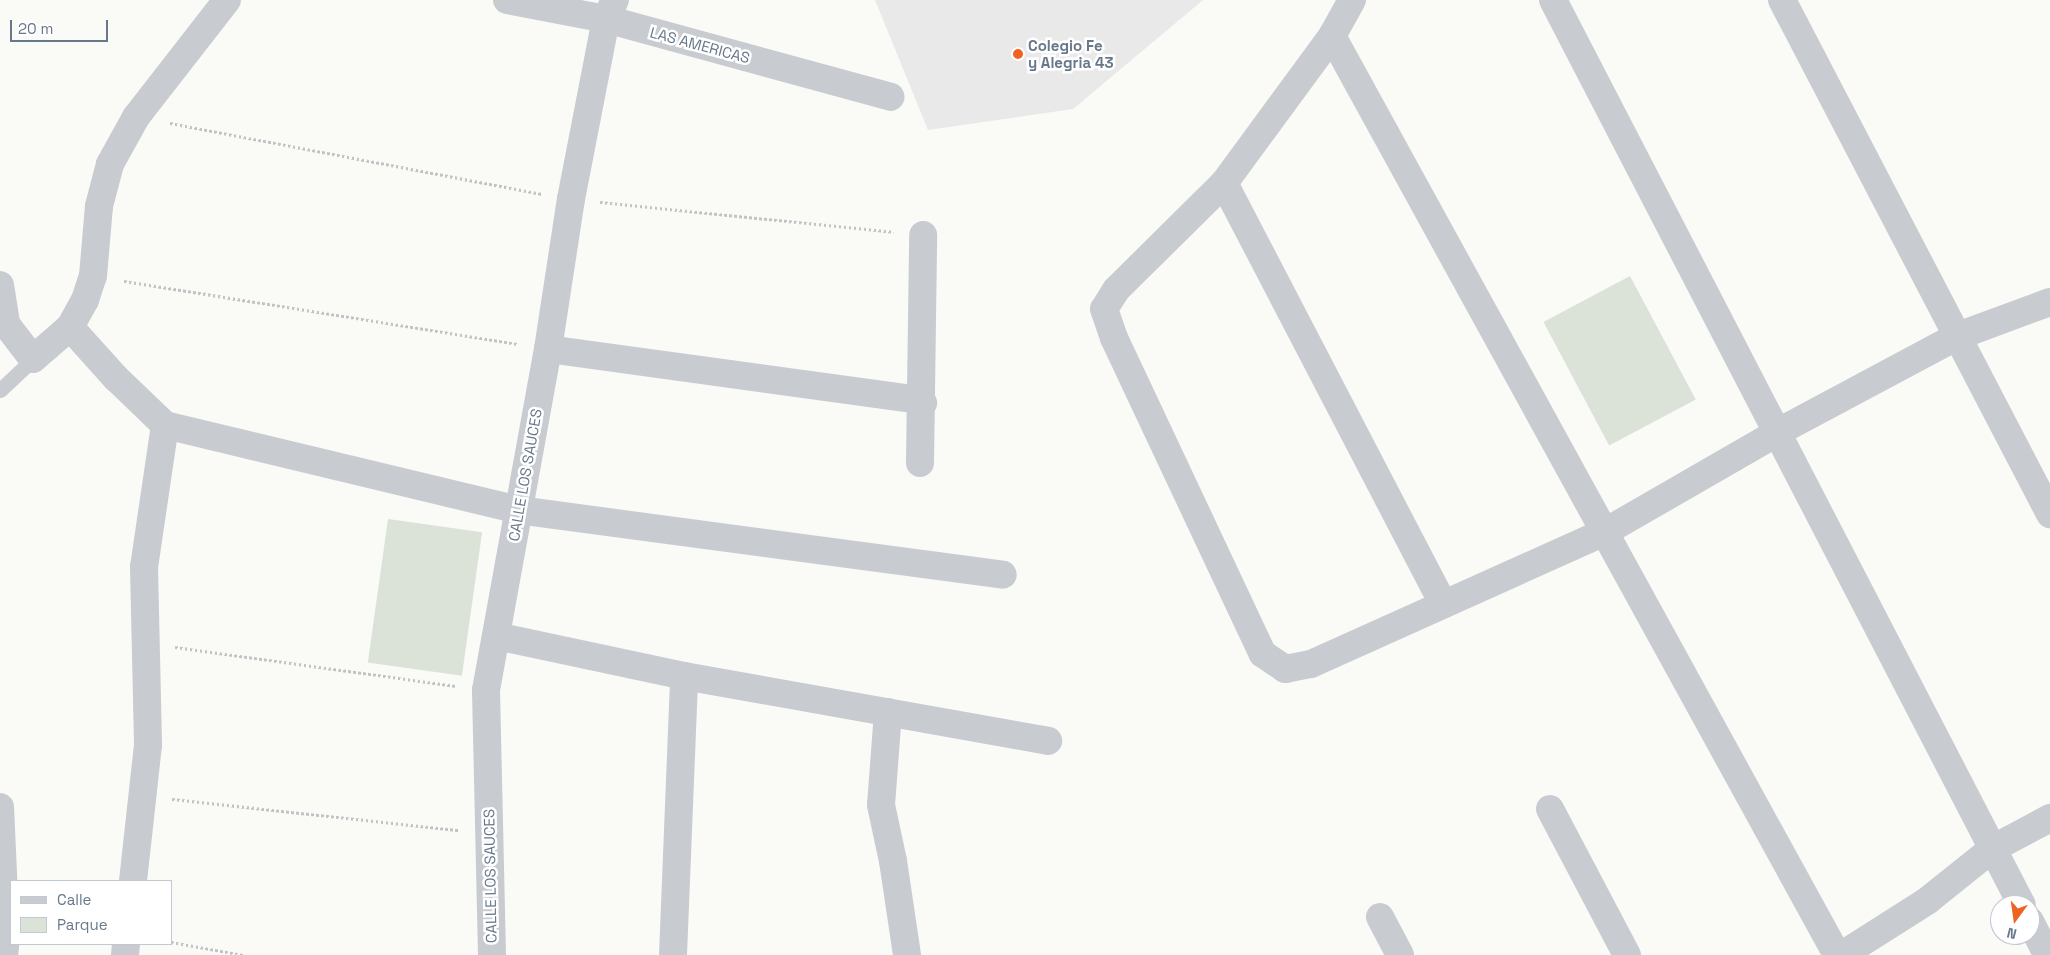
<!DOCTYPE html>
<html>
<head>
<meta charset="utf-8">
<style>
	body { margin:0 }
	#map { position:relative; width:2050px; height:955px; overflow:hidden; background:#fafaf7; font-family:"Space Grotesk",sans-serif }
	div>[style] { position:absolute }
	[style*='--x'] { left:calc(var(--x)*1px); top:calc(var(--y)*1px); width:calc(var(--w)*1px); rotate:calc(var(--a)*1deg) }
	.built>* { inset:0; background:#e8e9e8 }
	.green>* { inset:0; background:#dbe2d8; transform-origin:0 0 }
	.path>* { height:3px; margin-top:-1.5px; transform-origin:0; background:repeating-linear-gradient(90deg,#c1c4c6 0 2.5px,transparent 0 5px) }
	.service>* { height:15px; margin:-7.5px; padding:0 7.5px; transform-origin:7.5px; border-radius:7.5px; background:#c8cbd0 }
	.minor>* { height:28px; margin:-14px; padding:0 14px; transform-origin:14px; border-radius:14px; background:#c8cbd0 }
	.dots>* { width:14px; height:14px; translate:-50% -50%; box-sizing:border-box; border:2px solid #fff; border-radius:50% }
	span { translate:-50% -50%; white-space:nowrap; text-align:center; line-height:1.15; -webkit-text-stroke:5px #fff; paint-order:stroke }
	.street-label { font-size:15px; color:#67788b }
	.poi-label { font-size:15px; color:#67788b; font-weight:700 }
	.left { translate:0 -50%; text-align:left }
	.legend { position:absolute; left:10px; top:880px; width:162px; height:65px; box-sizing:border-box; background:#fff; border:1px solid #c2c9d1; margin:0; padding:6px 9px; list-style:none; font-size:15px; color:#67788b }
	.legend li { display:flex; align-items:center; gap:10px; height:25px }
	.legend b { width:25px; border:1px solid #c2c9d1 }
	.north { position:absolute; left:1990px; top:895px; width:50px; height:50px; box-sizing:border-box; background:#fff; border:1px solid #c2c9d1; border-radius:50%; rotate:194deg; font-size:14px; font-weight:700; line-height:20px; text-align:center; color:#67788b }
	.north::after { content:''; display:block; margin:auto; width:18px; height:22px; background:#f06221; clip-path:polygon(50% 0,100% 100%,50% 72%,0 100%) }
	.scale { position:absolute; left:10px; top:20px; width:98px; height:22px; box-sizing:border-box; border:2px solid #67788b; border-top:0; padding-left:6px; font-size:15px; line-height:18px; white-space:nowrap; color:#67788b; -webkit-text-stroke:4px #fff; paint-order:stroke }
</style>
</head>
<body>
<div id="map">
	<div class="built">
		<i style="clip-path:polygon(875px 0,1203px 0,1073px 109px,928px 130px)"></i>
	</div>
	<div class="green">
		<i style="left:1630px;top:276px;width:140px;height:98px;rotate:62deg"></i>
		<i style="left:388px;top:519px;width:95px;height:145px;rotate:8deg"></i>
	</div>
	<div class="path">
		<i style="--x:170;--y:123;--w:379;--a:10.8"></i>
		<i style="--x:600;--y:202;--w:295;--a:5.8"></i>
		<i style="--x:124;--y:281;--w:398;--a:9.1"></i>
		<i style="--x:175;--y:647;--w:284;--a:7.9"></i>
		<i style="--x:172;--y:799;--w:289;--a:6.2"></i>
		<i style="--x:171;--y:942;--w:73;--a:10.2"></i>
	</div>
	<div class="service">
		<i style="--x:0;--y:390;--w:45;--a:-43.2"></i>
	</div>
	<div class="minor">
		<i style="--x:507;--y:0;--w:101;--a:10.9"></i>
		<i style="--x:606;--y:19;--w:295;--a:15.3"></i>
		<i style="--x:1352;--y:0;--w:41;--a:119.1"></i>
		<i style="--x:1332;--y:36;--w:182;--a:126.3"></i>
		<i style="--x:1224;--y:183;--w:152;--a:135.3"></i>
		<i style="--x:1116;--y:290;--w:22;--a:122"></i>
		<i style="--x:1104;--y:309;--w:31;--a:71"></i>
		<i style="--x:1114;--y:338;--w:349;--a:64.8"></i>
		<i style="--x:1263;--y:654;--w:27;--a:34"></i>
		<i style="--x:1285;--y:669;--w:26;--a:-11"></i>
		<i style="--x:1311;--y:664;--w:322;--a:-24.2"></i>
		<i style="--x:1605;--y:532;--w:200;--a:-30"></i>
		<i style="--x:1778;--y:432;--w:204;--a:-28.1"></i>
		<i style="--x:1958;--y:336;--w:98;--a:-20.3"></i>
		<i style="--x:1553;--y:0;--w:1019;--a:62.61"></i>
		<i style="--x:1782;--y:0;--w:580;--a:62.46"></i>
		<i style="--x:1332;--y:36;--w:1049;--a:61.21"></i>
		<i style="--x:1224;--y:183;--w:475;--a:62.5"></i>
		<i style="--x:0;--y:285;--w:39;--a:81"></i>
		<i style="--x:6;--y:324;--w:44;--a:52.4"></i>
		<i style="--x:33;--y:359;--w:49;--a:-40.9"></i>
		<i style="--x:70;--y:327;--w:31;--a:-61"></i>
		<i style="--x:85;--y:300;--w:25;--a:-72"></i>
		<i style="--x:93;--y:276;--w:70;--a:-85.1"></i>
		<i style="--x:99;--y:206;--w:43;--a:-75.3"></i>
		<i style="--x:110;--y:164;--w:54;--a:-61"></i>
		<i style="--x:136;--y:117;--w:148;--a:-52.1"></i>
		<i style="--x:70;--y:327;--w:69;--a:48"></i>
		<i style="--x:116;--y:378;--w:68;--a:43.8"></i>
		<i style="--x:165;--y:425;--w:144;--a:98.4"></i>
		<i style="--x:144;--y:567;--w:178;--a:88.7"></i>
		<i style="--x:148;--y:745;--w:137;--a:96.3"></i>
		<i style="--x:548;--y:349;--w:369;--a:7.8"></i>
		<i style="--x:914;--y:399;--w:10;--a:24"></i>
		<i style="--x:165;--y:425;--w:363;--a:13.5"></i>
		<i style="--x:518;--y:510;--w:489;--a:7.6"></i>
		<i style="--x:920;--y:463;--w:228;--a:-89.2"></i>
		<i style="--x:496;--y:636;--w:192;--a:12"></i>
		<i style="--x:684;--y:676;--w:370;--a:10.1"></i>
		<i style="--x:888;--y:712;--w:93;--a:94.3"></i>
		<i style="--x:881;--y:805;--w:57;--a:77.9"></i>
		<i style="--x:893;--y:861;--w:95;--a:81.5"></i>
		<i style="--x:0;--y:807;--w:132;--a:87.4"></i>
		<i style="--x:6;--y:939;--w:16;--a:97"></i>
		<i style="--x:1550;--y:809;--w:165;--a:62.2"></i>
		<i style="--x:1380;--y:917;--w:43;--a:62.2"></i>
		<i style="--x:2030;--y:921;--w:38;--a:63"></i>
		<i style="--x:125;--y:955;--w:11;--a:-85"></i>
		<i style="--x:492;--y:955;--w:265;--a:-91.3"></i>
		<i style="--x:486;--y:690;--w:347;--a:-79.7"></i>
		<i style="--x:548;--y:349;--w:152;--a:-81.3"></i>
		<i style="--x:571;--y:199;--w:183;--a:-79"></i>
		<i style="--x:606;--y:19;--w:21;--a:-65"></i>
		<i style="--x:673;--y:955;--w:279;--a:-87.7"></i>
		<i style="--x:1842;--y:955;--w:101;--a:-32.4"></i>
		<i style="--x:1927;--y:901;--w:83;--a:-38.7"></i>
		<i style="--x:1992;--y:849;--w:66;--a:-28.1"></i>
	</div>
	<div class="dots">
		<i style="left:1018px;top:54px;background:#f06221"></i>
	</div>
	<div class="street-label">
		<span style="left:700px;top:45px;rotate:15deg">LAS AMERICAS</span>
		<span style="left:525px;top:475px;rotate:-80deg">CALLE LOS SAUCES</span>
		<span style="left:490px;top:876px;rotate:-91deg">CALLE LOS SAUCES</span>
	</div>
	<div class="poi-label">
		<span class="left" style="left:1028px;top:54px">Colegio Fe<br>y Alegria 43</span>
	</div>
	<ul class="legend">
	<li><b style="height:6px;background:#c8cbd0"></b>Calle</li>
	<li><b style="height:14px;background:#dbe2d8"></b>Parque</li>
	</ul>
	<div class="north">N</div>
	<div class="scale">20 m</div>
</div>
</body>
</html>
